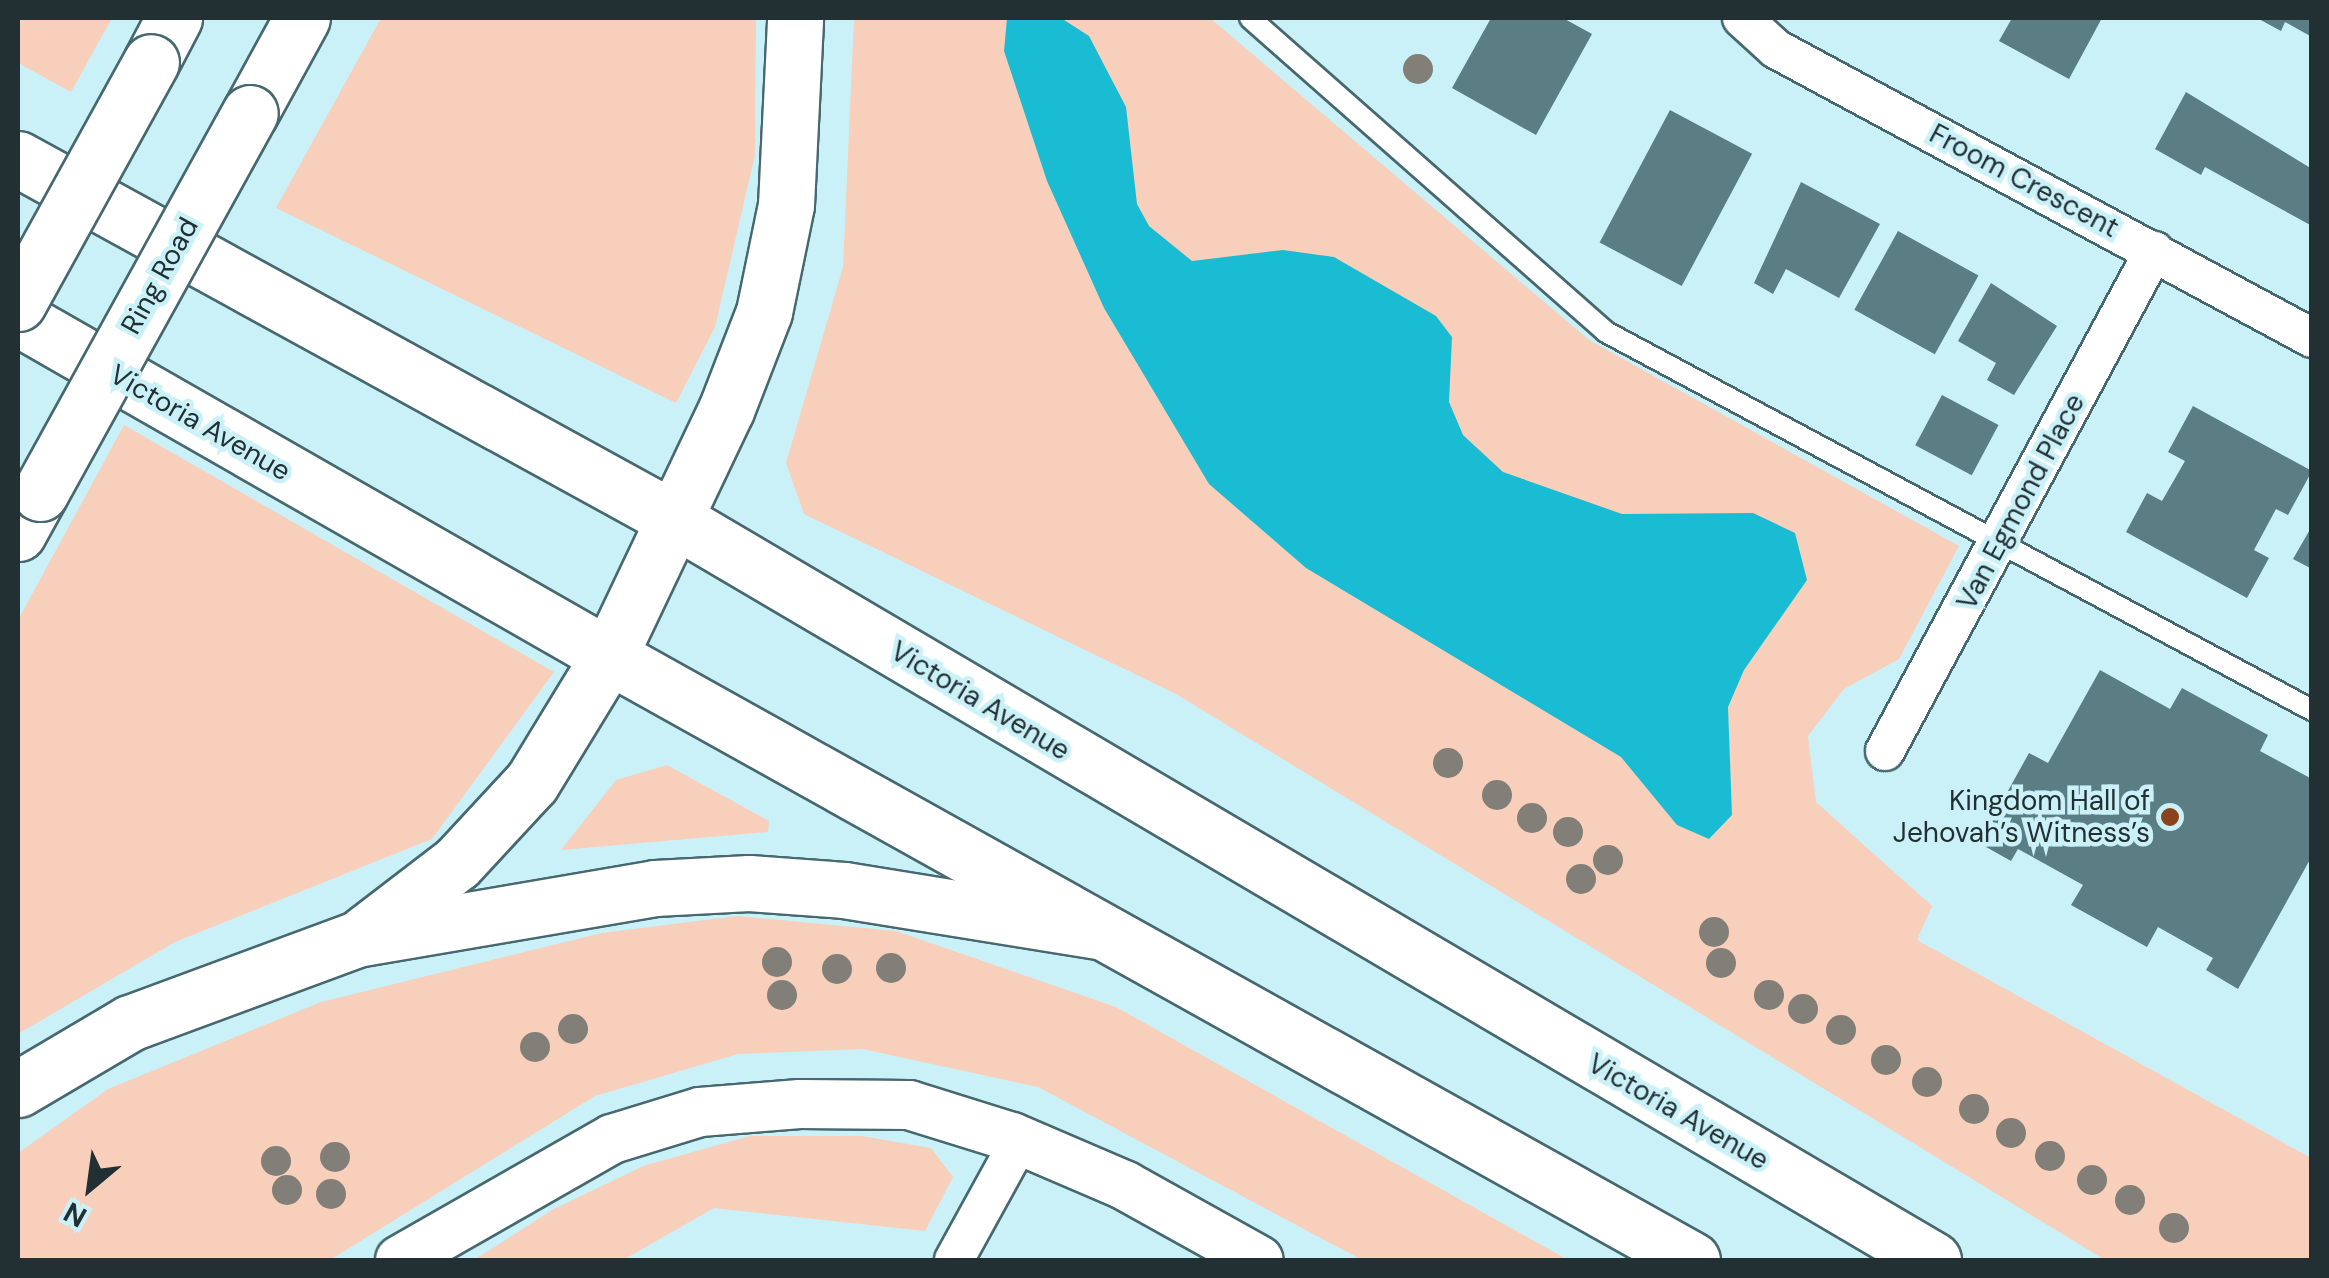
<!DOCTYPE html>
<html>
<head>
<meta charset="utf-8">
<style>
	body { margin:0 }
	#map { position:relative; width:2329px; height:1278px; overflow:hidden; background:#cbf1f8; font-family:"DM Sans",sans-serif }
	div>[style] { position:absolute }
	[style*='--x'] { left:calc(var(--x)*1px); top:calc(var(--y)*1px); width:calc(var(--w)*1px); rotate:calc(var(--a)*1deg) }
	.green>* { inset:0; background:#f8cfba }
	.water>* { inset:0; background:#1abcd3 }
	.building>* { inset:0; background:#5b7d84; transform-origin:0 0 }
	.roads { filter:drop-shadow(2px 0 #46686e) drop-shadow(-2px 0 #46686e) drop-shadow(0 2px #46686e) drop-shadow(0 -2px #46686e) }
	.service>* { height:20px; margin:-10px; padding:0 10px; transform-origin:10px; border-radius:10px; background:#fff }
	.minor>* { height:38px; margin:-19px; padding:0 19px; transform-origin:19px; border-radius:19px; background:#fff }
	.tertiary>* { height:48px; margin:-24px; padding:0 24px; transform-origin:24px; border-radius:24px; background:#fff }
	.primary>* { height:55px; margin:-27.5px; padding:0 27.5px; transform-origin:27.5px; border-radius:27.5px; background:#fff }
	.trunk>* { height:55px; margin:-27.5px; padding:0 27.5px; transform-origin:27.5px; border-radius:27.5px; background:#fff }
	.motorway>* { height:55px; margin:-27.5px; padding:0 27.5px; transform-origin:27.5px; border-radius:27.5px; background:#fff }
	.bridges { filter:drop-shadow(2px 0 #46686e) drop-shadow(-2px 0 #46686e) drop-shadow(0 2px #46686e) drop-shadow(0 -2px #46686e) }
	.motorway-bridge>* { height:55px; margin:-27.5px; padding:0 27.5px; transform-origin:27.5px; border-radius:27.5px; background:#fff }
	.trees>* { width:30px; height:30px; margin:-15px; border-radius:50%; background:#817f77 }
	.dots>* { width:28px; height:28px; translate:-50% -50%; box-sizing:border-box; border:5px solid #cbf1f8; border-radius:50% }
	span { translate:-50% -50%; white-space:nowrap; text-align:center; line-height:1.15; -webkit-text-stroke:9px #cbf1f8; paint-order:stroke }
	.street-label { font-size:28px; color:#223033 }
	.poi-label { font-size:28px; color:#223033 }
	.right { translate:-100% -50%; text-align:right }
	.frame { position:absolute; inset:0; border:20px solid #223033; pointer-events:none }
	.north { position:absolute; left:40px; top:1138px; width:100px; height:100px; -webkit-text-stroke:8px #cbf1f8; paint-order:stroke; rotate:209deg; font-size:28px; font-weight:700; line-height:40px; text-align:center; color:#223033 }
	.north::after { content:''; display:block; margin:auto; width:35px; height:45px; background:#223033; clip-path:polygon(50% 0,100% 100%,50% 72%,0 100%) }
</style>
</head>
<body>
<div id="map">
	<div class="green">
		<i style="clip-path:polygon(18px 18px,112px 18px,71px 92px,18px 63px)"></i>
		<i style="clip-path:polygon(381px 18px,756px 18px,755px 155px,715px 327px,676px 403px,276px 208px)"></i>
		<i style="clip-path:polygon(854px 18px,1210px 18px,1589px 340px,1959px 546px,1899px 659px,1844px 689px,1808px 736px,1816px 802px,1932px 906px,1917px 940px,2311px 1158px,2311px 1260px,2105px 1260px,1176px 694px,804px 514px,786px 463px,843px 267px)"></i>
		<i style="clip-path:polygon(124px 425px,554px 672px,432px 839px,175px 942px,18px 1034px,18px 620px)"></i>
		<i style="clip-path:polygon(667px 765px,769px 821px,768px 832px,561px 850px,616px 780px)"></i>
		<i style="clip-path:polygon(737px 916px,896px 931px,1116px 1007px,1568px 1260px,1362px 1260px,1038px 1087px,863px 1049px,738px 1054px,595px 1096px,330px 1260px,18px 1260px,18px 1153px,108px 1089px,321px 1002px,602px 933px)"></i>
		<i style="clip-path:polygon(750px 1136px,862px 1136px,931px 1148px,953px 1177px,925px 1231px,714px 1208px,623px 1260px,474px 1260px,552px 1210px,643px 1166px)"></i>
	</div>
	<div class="water">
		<i style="clip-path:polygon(1007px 18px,1061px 18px,1089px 36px,1126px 107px,1137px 204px,1149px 226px,1192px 261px,1283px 250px,1334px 257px,1436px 316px,1452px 337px,1449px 402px,1463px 435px,1503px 472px,1622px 514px,1753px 513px,1795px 533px,1807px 580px,1744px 670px,1728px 707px,1732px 815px,1709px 839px,1677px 825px,1621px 757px,1306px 568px,1209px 484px,1104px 308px,1047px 181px,1004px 51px)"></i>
	</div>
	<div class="building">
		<i style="clip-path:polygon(1491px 18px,1563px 18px,1592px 34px,1536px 135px,1452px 88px)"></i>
		<i style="clip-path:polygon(2012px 18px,2102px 18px,2069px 79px,1999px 41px)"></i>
		<i style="clip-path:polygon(2257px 18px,2312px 18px,2312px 37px,2285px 22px,2281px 31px)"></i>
		<i style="clip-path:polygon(2186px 92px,2312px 169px,2312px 226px,2205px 167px,2201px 175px,2155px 149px)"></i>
		<i style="left:1670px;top:110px;width:93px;height:150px;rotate:28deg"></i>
		<i style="clip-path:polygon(1801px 182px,1880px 224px,1839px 298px,1786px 269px,1773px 294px,1754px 283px)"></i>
		<i style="left:1898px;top:231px;width:92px;height:90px;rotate:29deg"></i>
		<i style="clip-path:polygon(1991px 283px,2057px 326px,2014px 395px,1987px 380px,1996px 363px,1958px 341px)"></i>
		<i style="left:1942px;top:395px;width:64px;height:57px;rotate:28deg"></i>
		<i style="clip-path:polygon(2193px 406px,2312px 471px,2288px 515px,2276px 509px,2254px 550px,2269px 558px,2247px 598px,2126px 532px,2147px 493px,2162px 501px,2185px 461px,2168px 452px)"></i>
		<i style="clip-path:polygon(2312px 526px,2312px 569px,2293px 559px)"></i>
		<i style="clip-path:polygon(2100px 670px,2170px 709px,2182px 688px,2268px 735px,2260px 751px,2312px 779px,2312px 856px,2238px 989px,2206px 970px,2213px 958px,2158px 927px,2147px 947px,2071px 905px,2083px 885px,2018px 849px,2011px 861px,1979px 843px,2029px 753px,2048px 763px)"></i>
	</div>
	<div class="roads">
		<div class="service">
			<i style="--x:1250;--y:18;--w:475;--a:41.4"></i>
			<i style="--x:1606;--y:332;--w:801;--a:28.17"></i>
		</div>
		<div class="minor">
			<i style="--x:1742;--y:18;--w:46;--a:42.4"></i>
			<i style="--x:1776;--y:49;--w:609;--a:28.33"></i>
			<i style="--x:1885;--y:751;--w:568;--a:-61.72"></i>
			<i style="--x:954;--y:1260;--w:137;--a:-61.2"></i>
		</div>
		<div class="tertiary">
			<i style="--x:400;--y:1260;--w:244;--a:-29.7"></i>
			<i style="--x:612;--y:1139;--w:92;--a:-17.1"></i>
			<i style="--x:700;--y:1112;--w:100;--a:-4.6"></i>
			<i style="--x:800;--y:1104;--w:109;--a:0.5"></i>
			<i style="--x:909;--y:1105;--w:108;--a:17.3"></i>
			<i style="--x:1012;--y:1137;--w:122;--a:23.2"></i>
			<i style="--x:1124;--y:1185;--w:154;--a:29.1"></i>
		</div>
		<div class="primary">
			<i style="--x:674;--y:519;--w:1461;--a:30.48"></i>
			<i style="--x:609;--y:656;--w:1240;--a:29.15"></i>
		</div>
		<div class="trunk">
			<i style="--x:18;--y:159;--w:748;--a:28.76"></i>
			<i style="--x:18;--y:318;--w:681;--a:29.77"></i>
		</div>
		<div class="motorway">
			<i style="--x:151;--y:62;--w:50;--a:-62.4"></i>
			<i style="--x:250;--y:113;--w:108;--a:-61.3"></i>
			<i style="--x:18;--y:533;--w:46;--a:-61.2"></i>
			<i style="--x:364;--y:934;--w:117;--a:-37.4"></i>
			<i style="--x:457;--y:863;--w:110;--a:-47.2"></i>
			<i style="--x:532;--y:782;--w:148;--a:-58.6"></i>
			<i style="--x:609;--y:656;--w:272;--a:-64.6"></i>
			<i style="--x:726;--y:410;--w:105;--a:-68.8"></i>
			<i style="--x:764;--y:312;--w:109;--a:-78.4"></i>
			<i style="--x:786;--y:205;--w:187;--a:-87.2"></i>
			<i style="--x:18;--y:1089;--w:130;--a:-30.5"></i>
			<i style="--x:130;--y:1023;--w:242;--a:-20.3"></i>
			<i style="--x:357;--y:939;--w:302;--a:-9.7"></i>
			<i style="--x:655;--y:888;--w:94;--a:-3"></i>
			<i style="--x:749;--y:883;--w:95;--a:4.2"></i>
			<i style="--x:844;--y:890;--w:256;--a:9.2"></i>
		</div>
	</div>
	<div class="bridges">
		<div class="motorway-bridge">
			<i style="--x:18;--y:303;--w:275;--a:-61.1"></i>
			<i style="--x:40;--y:493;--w:434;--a:-61.1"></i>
		</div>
	</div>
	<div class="trees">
		<i style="left:1418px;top:69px"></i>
		<i style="left:1448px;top:763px"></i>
		<i style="left:1497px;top:795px"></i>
		<i style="left:1532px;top:818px"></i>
		<i style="left:1568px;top:832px"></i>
		<i style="left:1608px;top:860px"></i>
		<i style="left:1581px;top:879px"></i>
		<i style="left:1714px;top:932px"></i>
		<i style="left:777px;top:962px"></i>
		<i style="left:1721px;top:963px"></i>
		<i style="left:891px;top:968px"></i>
		<i style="left:837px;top:969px"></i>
		<i style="left:782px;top:995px"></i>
		<i style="left:1769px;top:995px"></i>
		<i style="left:1803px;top:1009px"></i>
		<i style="left:573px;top:1029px"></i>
		<i style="left:1841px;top:1030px"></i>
		<i style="left:535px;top:1047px"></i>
		<i style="left:1886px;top:1060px"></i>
		<i style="left:1927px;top:1082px"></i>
		<i style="left:1974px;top:1109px"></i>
		<i style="left:2011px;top:1133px"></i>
		<i style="left:2050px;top:1156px"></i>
		<i style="left:335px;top:1157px"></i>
		<i style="left:276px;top:1161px"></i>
		<i style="left:2092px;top:1180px"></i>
		<i style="left:287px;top:1190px"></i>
		<i style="left:331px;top:1194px"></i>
		<i style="left:2130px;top:1200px"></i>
		<i style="left:2174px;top:1228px"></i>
	</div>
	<div class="dots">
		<i style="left:2170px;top:817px;background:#894419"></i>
	</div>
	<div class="street-label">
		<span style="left:2024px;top:181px;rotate:28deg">Froom Crescent</span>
		<span style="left:160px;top:276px;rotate:-61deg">Ring Road</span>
		<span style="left:200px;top:423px;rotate:30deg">Victoria Avenue</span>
		<span style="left:2021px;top:502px;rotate:-62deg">Van Egmond Place</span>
		<span style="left:980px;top:701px;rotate:31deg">Victoria Avenue</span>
		<span style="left:1678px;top:1112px;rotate:30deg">Victoria Avenue</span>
	</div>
	<div class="poi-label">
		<span class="right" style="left:2150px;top:817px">Kingdom Hall of<br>Jehovah’s Witness’s</span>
	</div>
	<div class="frame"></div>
	<div class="north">N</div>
</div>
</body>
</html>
